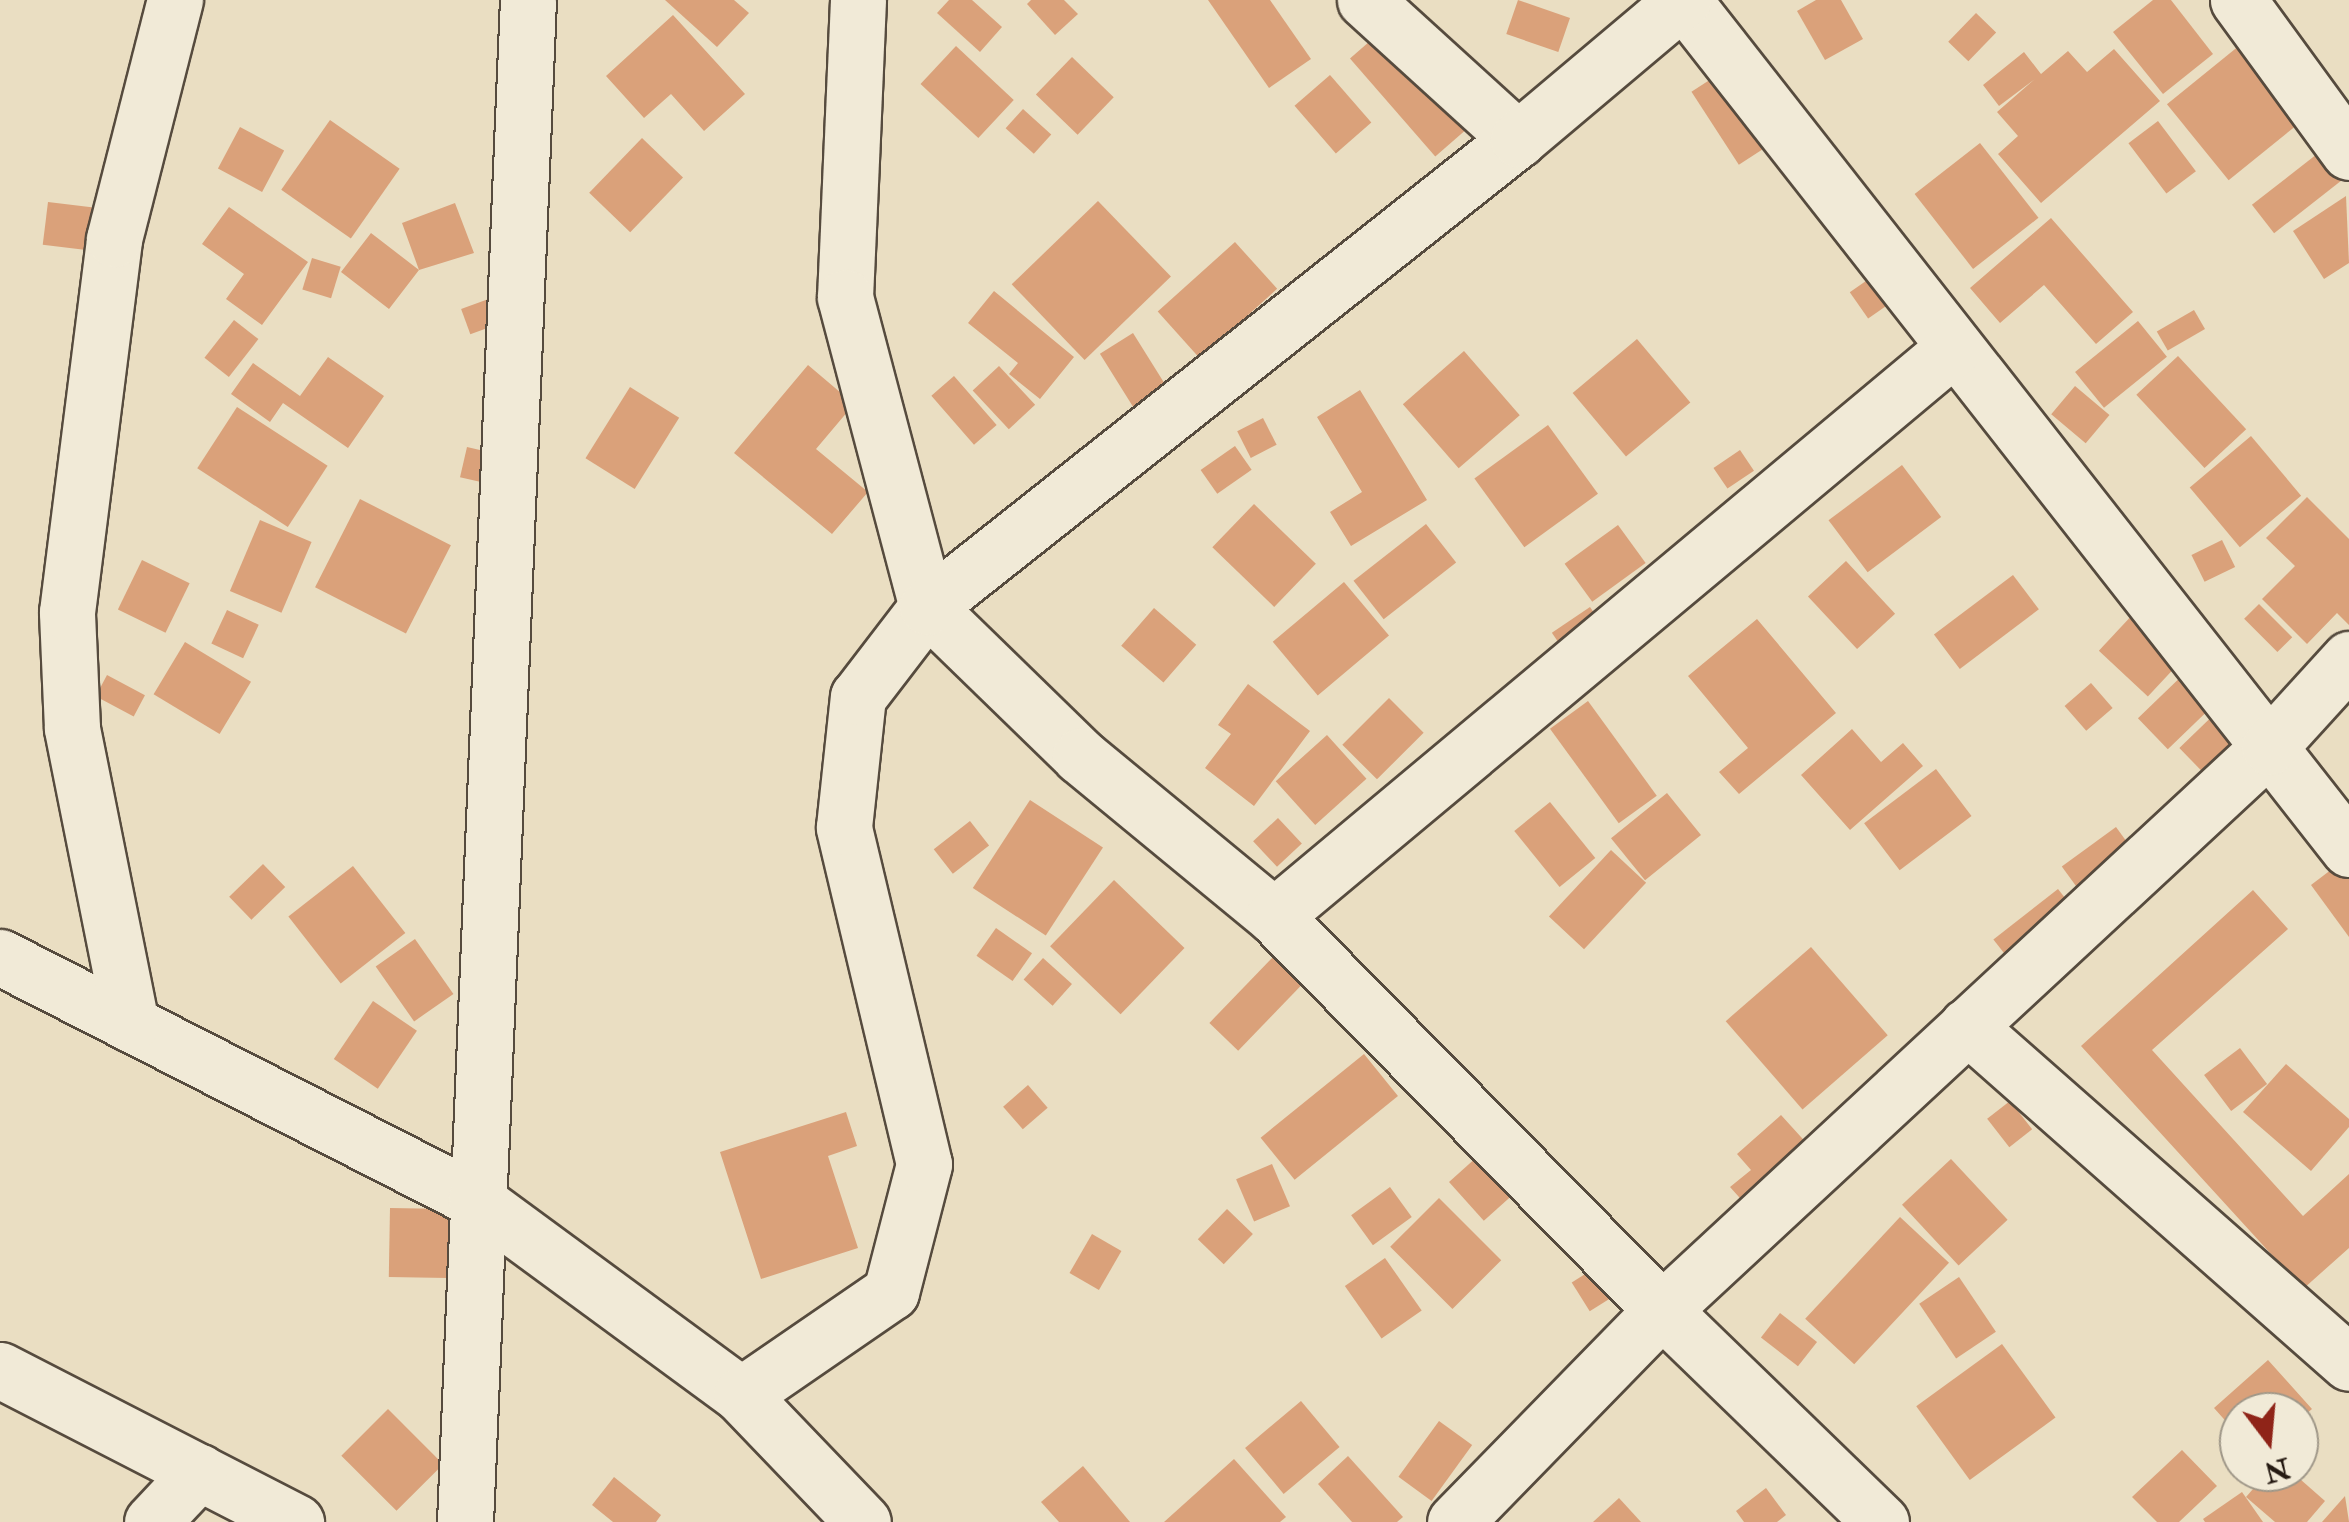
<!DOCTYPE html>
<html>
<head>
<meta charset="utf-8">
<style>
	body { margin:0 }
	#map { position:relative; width:2349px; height:1522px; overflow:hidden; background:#eadec2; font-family:"IM FELL Double Pica",serif }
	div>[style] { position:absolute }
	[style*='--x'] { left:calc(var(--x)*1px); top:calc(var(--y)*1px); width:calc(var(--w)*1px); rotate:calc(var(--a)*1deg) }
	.building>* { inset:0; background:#daa17a; transform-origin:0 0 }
	.roads { filter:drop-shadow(2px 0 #564b3e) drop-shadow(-2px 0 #564b3e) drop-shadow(0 2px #564b3e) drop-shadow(0 -2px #564b3e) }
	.minor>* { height:55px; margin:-27.5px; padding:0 27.5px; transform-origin:27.5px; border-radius:27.5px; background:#f1ead7 }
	span { translate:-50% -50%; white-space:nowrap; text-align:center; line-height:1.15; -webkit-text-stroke:10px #f1ead7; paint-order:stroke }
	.north { position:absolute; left:2219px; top:1392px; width:100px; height:100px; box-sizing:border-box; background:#f1ead7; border:2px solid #9f9788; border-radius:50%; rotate:164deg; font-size:28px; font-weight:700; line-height:40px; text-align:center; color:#251a12 }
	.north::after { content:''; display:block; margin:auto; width:35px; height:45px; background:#8f2418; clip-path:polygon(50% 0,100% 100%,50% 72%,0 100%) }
</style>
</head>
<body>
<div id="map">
	<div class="building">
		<i style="clip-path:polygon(665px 0,734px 0,749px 13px,717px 47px)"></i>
		<i style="clip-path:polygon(949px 0,972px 0,1002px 27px,980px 52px,937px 13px)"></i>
		<i style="clip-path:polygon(1031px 0,1064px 0,1078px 14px,1055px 35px,1027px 4px)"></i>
		<i style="clip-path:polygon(1208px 0,1270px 0,1311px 59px,1269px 88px)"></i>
		<i style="left:1518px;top:0;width:55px;height:36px;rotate:19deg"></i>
		<i style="clip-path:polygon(1816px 0,1841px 0,1863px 39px,1825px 60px,1797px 11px)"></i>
		<i style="clip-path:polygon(2153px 0,2171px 0,2213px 54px,2163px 94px,2113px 32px)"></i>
		<i style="left:1976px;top:13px;width:28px;height:40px;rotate:44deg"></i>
		<i style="clip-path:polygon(673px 15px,745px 94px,704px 131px,671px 94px,644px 118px,606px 76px)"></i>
		<i style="left:1393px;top:21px;width:130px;height:57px;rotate:49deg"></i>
		<i style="left:2240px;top:45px;width:98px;height:94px;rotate:51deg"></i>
		<i style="left:956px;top:46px;width:79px;height:52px;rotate:43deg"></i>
		<i style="clip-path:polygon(2114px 49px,2160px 101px,2041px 203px,1998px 154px,2018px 136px,1997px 112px,2035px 79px,1999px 106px,1983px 85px,2024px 52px,2041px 74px,2068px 51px,2087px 72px)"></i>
		<i style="left:1072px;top:57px;width:58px;height:52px;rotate:44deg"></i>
		<i style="left:1725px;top:70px;width:87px;height:40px;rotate:57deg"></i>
		<i style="left:1330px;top:75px;width:63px;height:47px;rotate:49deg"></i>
		<i style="left:1023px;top:109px;width:38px;height:26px;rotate:42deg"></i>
		<i style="left:330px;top:120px;width:85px;height:85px;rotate:35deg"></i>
		<i style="left:2158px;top:121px;width:63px;height:37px;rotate:53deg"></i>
		<i style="left:240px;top:127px;width:50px;height:47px;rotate:28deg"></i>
		<i style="left:642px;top:138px;width:57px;height:76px;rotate:44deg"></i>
		<i style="left:1980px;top:143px;width:95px;height:83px;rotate:52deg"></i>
		<i style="left:2326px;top:147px;width:36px;height:94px;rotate:52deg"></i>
		<i style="clip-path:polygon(2346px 196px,2349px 263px,2324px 279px,2293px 231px)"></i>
		<i style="left:1098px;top:201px;width:105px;height:120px;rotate:46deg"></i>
		<i style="left:48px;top:202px;width:48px;height:43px;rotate:7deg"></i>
		<i style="clip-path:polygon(455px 203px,474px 253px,419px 270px,389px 309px,341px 272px,371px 233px,419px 270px,402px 223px)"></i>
		<i style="clip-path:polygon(229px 207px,308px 262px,262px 325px,226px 299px,244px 274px,202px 244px)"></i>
		<i style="clip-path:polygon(2051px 218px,2133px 312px,2096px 344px,2044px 285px,2000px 323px,1970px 288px)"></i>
		<i style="left:1235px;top:242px;width:63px;height:104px;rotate:48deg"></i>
		<i style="left:312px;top:258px;width:30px;height:33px;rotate:17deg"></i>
		<i style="left:1876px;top:274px;width:32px;height:32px;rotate:55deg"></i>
		<i style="clip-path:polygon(994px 291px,1074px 357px,1040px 399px,1009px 374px,1018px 363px,968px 323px)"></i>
		<i style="left:494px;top:297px;width:27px;height:35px;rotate:70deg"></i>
		<i style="left:2194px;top:310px;width:22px;height:43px;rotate:60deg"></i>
		<i style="left:234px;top:320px;width:31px;height:48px;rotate:38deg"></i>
		<i style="left:2138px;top:321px;width:46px;height:81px;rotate:51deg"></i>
		<i style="left:1133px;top:333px;width:74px;height:39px;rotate:58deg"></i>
		<i style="left:1637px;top:339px;width:83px;height:84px;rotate:50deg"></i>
		<i style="left:1464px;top:351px;width:85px;height:81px;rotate:49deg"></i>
		<i style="left:2178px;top:356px;width:100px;height:57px;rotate:47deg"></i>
		<i style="clip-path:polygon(328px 357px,384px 396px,348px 448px,283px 403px,270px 422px,231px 394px,253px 363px,300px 396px)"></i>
		<i style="clip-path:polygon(808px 365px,854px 404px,816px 449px,868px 492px,832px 534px,734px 453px)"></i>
		<i style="left:999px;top:366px;width:53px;height:36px;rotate:47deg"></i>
		<i style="left:954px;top:376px;width:65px;height:30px;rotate:49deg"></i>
		<i style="left:2075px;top:386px;width:45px;height:37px;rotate:40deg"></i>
		<i style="left:630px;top:387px;width:58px;height:84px;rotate:32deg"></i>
		<i style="clip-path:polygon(1360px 390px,1427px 500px,1351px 546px,1330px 512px,1362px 492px,1317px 417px)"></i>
		<i style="left:237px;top:407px;width:108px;height:73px;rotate:33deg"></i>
		<i style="left:1263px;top:418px;width:30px;height:29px;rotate:63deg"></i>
		<i style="left:1548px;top:425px;width:85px;height:91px;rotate:54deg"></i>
		<i style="left:2251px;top:436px;width:78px;height:80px;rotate:50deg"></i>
		<i style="left:1235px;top:446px;width:29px;height:42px;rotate:55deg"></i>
		<i style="left:467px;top:447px;width:44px;height:31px;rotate:13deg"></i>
		<i style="left:1740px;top:450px;width:25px;height:32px;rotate:56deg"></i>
		<i style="left:1902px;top:465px;width:65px;height:92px;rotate:53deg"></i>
		<i style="clip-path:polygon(2307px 497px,2349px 539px,2349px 625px,2337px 613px,2307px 644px,2262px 599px,2295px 566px,2266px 538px)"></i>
		<i style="left:360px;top:499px;width:102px;height:99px;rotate:27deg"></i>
		<i style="left:1254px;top:504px;width:86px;height:60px;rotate:44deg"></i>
		<i style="left:260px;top:520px;width:56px;height:77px;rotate:23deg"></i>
		<i style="left:1426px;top:524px;width:49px;height:92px;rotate:52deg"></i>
		<i style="left:1618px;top:525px;width:47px;height:66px;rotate:54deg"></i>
		<i style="left:2222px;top:540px;width:30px;height:34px;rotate:64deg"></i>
		<i style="left:142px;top:560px;width:53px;height:55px;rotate:26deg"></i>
		<i style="left:1846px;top:561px;width:72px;height:52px;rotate:47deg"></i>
		<i style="left:2013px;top:575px;width:43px;height:99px;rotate:53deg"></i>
		<i style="left:1344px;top:582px;width:70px;height:93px;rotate:50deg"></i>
		<i style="left:2259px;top:604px;width:47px;height:21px;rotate:45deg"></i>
		<i style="left:1590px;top:607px;width:30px;height:46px;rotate:56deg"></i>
		<i style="left:1154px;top:608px;width:56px;height:50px;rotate:41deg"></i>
		<i style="left:227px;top:610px;width:35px;height:37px;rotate:25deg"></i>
		<i style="left:2135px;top:612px;width:67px;height:53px;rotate:43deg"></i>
		<i style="clip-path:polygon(1757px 619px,1836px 713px,1739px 794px,1719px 772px,1748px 748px,1688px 676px)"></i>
		<i style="left:185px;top:642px;width:77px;height:61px;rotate:31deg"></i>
		<i style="left:2189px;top:669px;width:43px;height:71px;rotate:46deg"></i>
		<i style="left:107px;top:675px;width:43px;height:24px;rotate:28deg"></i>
		<i style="left:2091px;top:683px;width:33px;height:35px;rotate:49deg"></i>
		<i style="clip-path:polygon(1248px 684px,1310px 731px,1254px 806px,1205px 768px,1231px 734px,1218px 725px)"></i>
		<i style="left:1389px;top:698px;width:49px;height:66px;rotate:45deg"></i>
		<i style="left:2229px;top:700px;width:61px;height:69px;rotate:46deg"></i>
		<i style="left:1588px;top:701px;width:117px;height:47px;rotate:54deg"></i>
		<i style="clip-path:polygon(1852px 729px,1881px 762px,1903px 743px,1923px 766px,1850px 830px,1801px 775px)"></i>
		<i style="left:1327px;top:735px;width:59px;height:69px;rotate:48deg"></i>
		<i style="left:1936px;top:769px;width:59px;height:90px;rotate:53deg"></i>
		<i style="left:1667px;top:793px;width:54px;height:72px;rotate:51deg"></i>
		<i style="left:1030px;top:800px;width:87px;height:105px;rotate:33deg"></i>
		<i style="left:1550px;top:802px;width:72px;height:46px;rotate:51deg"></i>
		<i style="left:1278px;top:818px;width:35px;height:34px;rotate:47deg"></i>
		<i style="left:970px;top:821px;width:31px;height:46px;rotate:52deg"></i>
		<i style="left:2116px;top:827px;width:39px;height:67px;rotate:54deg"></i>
		<i style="left:1611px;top:850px;width:48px;height:91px;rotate:43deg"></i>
		<i style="clip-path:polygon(2340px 863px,2349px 875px,2349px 937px,2311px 885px)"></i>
		<i style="left:263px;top:864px;width:32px;height:47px;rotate:46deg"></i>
		<i style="left:353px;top:866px;width:85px;height:82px;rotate:52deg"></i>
		<i style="left:1114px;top:880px;width:98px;height:92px;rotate:44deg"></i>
		<i style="left:2058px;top:889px;width:49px;height:82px;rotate:52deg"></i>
		<i style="clip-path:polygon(2253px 890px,2288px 929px,2152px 1050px,2303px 1216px,2349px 1174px,2349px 1248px,2303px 1289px,2081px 1046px)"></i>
		<i style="left:996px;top:928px;width:44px;height:34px;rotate:35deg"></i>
		<i style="left:415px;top:939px;width:67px;height:48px;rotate:55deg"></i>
		<i style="left:1811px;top:947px;width:117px;height:113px;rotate:49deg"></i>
		<i style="left:1274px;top:956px;width:40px;height:93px;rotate:44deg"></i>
		<i style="left:1043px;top:958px;width:39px;height:29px;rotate:42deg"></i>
		<i style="left:373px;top:1001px;width:53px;height:70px;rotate:34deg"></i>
		<i style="left:2240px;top:1048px;width:45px;height:45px;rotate:53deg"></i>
		<i style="left:1364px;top:1054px;width:54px;height:133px;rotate:51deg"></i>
		<i style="clip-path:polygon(2286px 1064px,2349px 1119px,2349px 1127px,2311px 1171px,2243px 1112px)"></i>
		<i style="left:1028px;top:1085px;width:30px;height:33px;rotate:49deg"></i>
		<i style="left:2010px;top:1101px;width:36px;height:29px;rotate:52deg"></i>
		<i style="clip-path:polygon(846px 1112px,857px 1146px,828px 1156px,858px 1248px,761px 1279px,720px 1152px)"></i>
		<i style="clip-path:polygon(1781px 1115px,1811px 1148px,1747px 1206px,1730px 1187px,1751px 1170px,1737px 1154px)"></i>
		<i style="left:1478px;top:1156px;width:52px;height:39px;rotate:48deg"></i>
		<i style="left:1951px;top:1159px;width:83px;height:67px;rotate:47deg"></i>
		<i style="left:1272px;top:1164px;width:46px;height:39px;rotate:67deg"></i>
		<i style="left:1390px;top:1187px;width:37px;height:48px;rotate:54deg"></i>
		<i style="left:1439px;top:1198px;width:88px;height:69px;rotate:45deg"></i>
		<i style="left:390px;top:1208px;width:74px;height:69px;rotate:1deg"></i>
		<i style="left:1227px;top:1209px;width:36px;height:42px;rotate:44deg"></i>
		<i style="left:1900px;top:1217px;width:67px;height:139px;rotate:43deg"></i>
		<i style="left:1092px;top:1234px;width:34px;height:45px;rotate:30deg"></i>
		<i style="left:1385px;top:1258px;width:64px;height:49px;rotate:55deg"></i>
		<i style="left:1598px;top:1266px;width:34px;height:31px;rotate:58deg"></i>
		<i style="left:1959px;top:1277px;width:66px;height:48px;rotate:56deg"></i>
		<i style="left:1780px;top:1313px;width:47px;height:31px;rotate:38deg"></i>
		<i style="left:2002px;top:1344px;width:91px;height:106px;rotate:54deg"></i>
		<i style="clip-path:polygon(2268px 1360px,2312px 1409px,2299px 1420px,2299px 1412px,2239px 1412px,2239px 1436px,2214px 1408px)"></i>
		<i style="left:1301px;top:1401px;width:60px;height:73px;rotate:50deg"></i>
		<i style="left:388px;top:1409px;width:78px;height:66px;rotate:45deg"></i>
		<i style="left:1439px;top:1421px;width:41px;height:69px;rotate:36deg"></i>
		<i style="clip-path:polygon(2182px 1450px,2217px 1486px,2179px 1522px,2157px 1522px,2132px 1497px)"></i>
		<i style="clip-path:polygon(1348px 1456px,1403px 1517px,1397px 1522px,1352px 1522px,1318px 1484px)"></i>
		<i style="clip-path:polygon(1234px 1459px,1286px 1517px,1280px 1522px,1164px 1522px)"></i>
		<i style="clip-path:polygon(1083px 1466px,1130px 1522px,1059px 1522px,1041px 1502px)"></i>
		<i style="clip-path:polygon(2268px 1472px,2292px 1472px,2325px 1501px,2307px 1522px,2275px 1522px,2246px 1497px)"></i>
		<i style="clip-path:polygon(614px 1477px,661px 1515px,656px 1522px,613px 1522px,592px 1505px)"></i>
		<i style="clip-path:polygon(1766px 1488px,1786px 1515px,1777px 1522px,1744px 1522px,1736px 1511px)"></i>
		<i style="clip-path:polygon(2242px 1492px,2263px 1522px,2205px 1522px,2203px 1519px)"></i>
		<i style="clip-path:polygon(2345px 1496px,2349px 1522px,2322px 1522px)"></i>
		<i style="clip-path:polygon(1619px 1498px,1641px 1522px,1593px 1522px)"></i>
	</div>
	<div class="roads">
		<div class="minor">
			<i style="--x:858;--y:0;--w:297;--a:92.5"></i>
			<i style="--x:845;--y:297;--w:321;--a:75.2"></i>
			<i style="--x:927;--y:607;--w:214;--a:44.2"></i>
			<i style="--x:1080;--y:756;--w:251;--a:39.5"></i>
			<i style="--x:1274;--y:916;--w:553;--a:45.44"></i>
			<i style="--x:1662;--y:1310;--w:305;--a:44.1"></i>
			<i style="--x:1365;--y:0;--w:207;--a:42.3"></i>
			<i style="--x:1683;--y:0;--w:1079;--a:51.89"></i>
			<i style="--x:2238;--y:0;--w:188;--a:53.9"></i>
			<i style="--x:1274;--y:916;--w:887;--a:-39.88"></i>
			<i style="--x:0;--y:957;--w:534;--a:27.04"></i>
			<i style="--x:476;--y:1200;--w:329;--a:36.3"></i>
			<i style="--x:741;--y:1395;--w:176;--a:46.2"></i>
			<i style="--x:131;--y:1024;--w:302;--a:-101.3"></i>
			<i style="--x:72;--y:728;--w:116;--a:-92.5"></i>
			<i style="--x:67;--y:612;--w:376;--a:-82.8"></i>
			<i style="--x:114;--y:239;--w:247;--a:-75.7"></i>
			<i style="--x:1967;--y:1026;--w:509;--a:41.42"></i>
			<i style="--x:0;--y:1370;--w:333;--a:27.2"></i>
			<i style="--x:741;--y:1395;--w:182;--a:-34.5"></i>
			<i style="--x:891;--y:1292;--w:132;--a:-75.5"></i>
			<i style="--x:924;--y:1164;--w:346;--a:-103.4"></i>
			<i style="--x:844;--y:827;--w:131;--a:-83.9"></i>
			<i style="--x:858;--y:697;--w:113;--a:-52.5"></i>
			<i style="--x:927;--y:607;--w:754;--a:-38.37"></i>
			<i style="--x:1518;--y:139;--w:216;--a:-40.1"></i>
			<i style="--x:152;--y:1522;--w:69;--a:-46.8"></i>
			<i style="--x:465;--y:1522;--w:1523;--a:-87.63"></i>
			<i style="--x:1455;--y:1522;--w:296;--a:-45.7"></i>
			<i style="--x:1662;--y:1310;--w:828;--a:-42.85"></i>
			<i style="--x:2269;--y:747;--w:119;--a:-47.7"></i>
		</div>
	</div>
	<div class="north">N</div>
</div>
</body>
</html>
